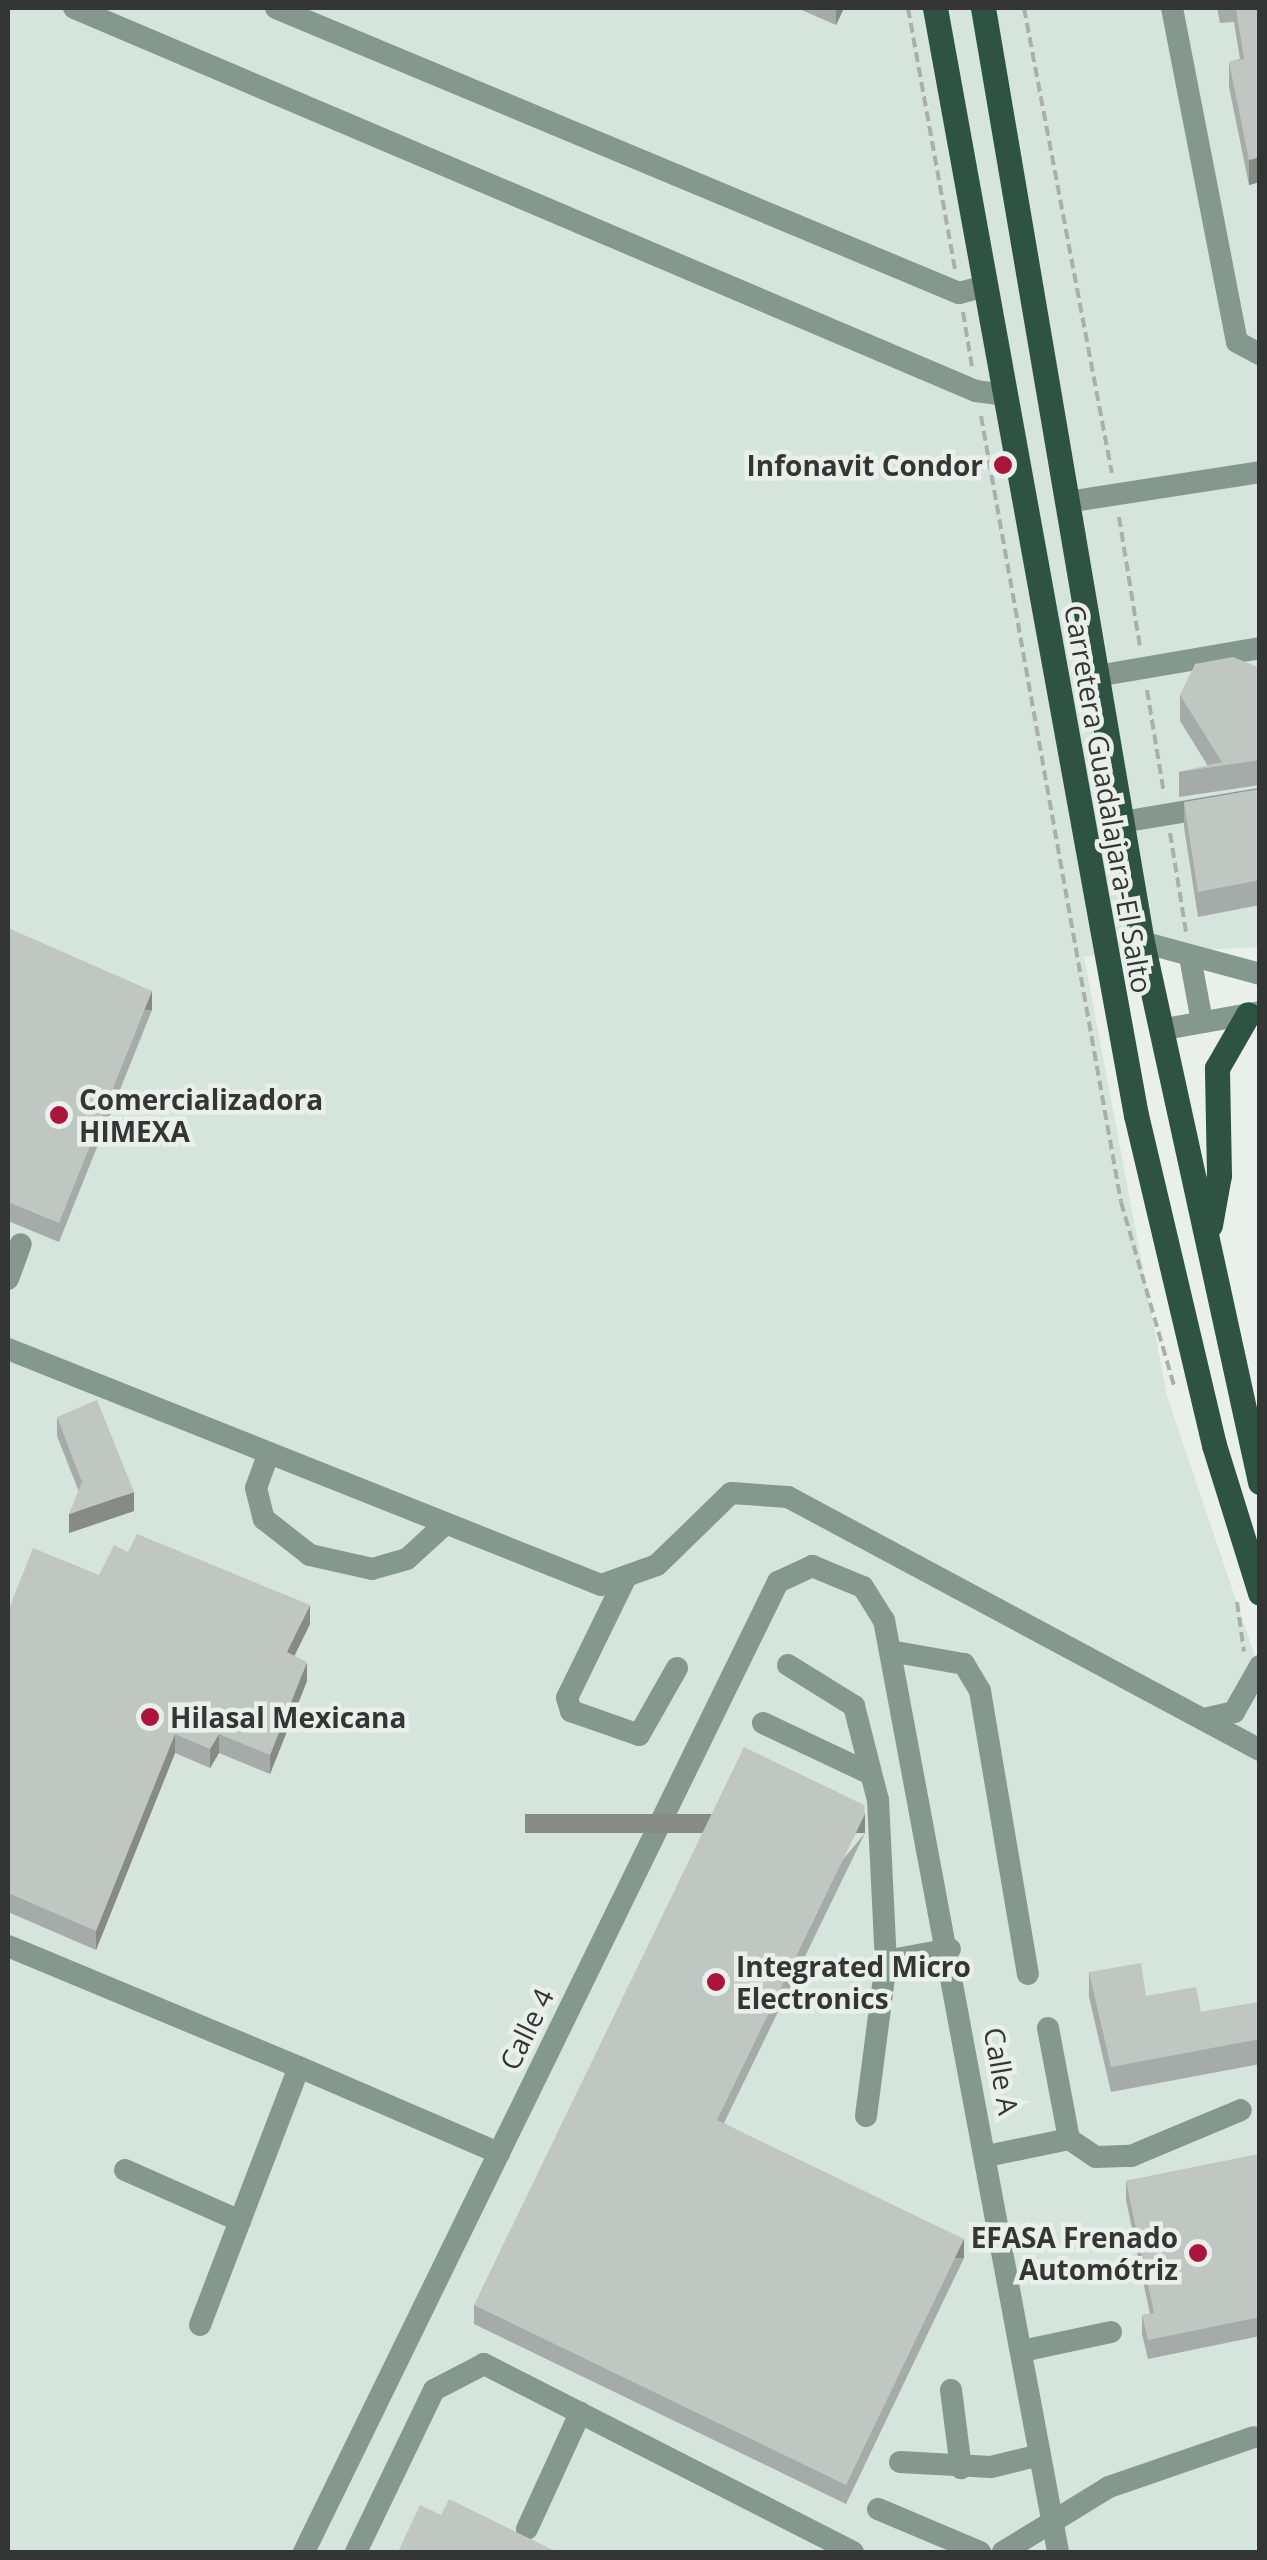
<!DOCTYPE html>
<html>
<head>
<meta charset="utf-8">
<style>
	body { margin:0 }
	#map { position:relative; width:1267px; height:2560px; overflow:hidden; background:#e9f0ec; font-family:"Open Sans",sans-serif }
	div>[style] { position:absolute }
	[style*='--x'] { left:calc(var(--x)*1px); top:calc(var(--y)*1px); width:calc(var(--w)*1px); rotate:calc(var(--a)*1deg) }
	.built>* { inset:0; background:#d5e4dd }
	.path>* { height:4px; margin-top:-2px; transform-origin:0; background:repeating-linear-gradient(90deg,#a9afac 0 10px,transparent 0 15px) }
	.minor>* { height:22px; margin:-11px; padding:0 11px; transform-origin:11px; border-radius:11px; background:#85988f }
	.major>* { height:25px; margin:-12.5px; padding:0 12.5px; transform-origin:12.5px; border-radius:12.5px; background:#2f5343 }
	.wall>* { inset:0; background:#a5aba8 }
	.shaded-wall>* { inset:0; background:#868b88; transform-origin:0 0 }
	.building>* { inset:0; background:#c0c7c3 }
	.dots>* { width:28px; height:28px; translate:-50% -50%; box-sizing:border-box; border:5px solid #e9f0ec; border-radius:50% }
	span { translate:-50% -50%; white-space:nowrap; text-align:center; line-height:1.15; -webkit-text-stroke:9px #e9f0ec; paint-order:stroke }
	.poi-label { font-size:28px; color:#333635; font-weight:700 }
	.right { translate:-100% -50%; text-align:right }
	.left { translate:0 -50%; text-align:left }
	.street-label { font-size:28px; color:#333635 }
	.frame { position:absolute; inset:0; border:10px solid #333635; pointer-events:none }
</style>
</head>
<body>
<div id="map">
	<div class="built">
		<i style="clip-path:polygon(8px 8px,1259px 8px,1259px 947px,1084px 956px,1167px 1396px,1259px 1668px,1259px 2552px,8px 2552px)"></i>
	</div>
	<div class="path">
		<i style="--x:908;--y:8;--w:265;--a:79.8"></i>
		<i style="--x:1024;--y:8;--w:473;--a:79.3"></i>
		<i style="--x:963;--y:312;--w:56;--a:80.7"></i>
		<i style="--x:981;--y:416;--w:798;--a:79.9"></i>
		<i style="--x:1121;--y:1202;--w:191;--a:73.9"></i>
		<i style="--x:1119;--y:517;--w:131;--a:80.8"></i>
		<i style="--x:1147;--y:690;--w:105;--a:80.7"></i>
		<i style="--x:1170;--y:833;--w:100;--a:80.8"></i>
		<i style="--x:1237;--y:1602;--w:50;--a:82"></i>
	</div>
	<div class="minor">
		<i style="--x:74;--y:8;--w:980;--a:23.01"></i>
		<i style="--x:976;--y:391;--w:30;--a:8"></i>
		<i style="--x:276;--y:8;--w:740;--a:22.65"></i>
		<i style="--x:959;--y:293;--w:28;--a:-15"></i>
		<i style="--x:1172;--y:8;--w:340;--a:79"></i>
		<i style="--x:1237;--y:342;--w:26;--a:28"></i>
		<i style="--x:1067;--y:502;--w:195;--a:-8.8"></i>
		<i style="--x:1097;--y:676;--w:165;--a:-9.7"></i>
		<i style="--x:1122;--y:822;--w:140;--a:-9.5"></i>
		<i style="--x:1142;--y:942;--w:122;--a:15.2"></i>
		<i style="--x:1190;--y:957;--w:66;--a:79.5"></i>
		<i style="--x:1165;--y:1029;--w:97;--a:-10.1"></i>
		<i style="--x:8;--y:1279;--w:37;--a:-70"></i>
		<i style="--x:8;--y:1349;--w:638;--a:21.7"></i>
		<i style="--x:601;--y:1585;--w:59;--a:-19.7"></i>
		<i style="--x:657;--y:1565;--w:103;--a:-44.2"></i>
		<i style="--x:731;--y:1493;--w:57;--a:4"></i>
		<i style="--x:788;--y:1497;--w:536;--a:28.19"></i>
		<i style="--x:268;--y:1455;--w:35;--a:110"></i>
		<i style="--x:256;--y:1488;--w:32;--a:76"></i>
		<i style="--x:264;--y:1519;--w:58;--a:38"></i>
		<i style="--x:310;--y:1555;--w:64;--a:12.7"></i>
		<i style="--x:372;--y:1569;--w:36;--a:-16"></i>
		<i style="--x:407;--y:1559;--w:49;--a:-42.5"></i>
		<i style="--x:624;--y:1581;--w:130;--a:116"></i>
		<i style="--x:567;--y:1698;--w:14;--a:73"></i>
		<i style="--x:571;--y:1711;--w:72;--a:19.4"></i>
		<i style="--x:639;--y:1735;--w:77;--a:-60.4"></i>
		<i style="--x:890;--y:1651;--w:75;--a:10"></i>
		<i style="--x:964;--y:1664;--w:31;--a:59"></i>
		<i style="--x:980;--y:1691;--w:287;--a:80.4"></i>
		<i style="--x:788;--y:1665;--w:78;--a:31.8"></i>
		<i style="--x:854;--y:1706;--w:97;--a:75.7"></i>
		<i style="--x:878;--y:1800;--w:161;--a:87.2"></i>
		<i style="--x:886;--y:1961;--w:65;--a:-10.6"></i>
		<i style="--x:1204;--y:1719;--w:31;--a:-13"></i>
		<i style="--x:1234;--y:1712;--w:53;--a:-60.5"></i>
		<i style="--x:763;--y:1723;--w:117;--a:25.3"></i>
		<i style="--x:8;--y:1946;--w:315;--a:22.6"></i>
		<i style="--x:866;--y:2116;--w:156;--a:-82.6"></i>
		<i style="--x:1069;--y:2139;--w:32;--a:34"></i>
		<i style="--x:1096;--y:2157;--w:35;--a:-2"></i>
		<i style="--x:1131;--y:2156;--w:119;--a:-22.7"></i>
		<i style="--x:987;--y:2156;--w:84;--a:-11.7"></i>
		<i style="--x:1069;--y:2139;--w:113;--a:-100.7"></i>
		<i style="--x:125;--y:2170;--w:126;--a:23.9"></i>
		<i style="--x:200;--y:2325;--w:276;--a:-69"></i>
		<i style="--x:299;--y:2067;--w:218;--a:23.3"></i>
		<i style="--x:1022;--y:2351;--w:91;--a:-12.1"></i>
		<i style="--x:951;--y:2390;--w:79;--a:82.7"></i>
		<i style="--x:900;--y:2462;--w:91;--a:3.1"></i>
		<i style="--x:991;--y:2467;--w:50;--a:-13.8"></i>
		<i style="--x:878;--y:2509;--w:111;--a:22.9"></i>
		<i style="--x:527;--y:2529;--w:128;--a:-65.4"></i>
		<i style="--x:304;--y:2552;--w:1080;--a:-63.96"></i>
		<i style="--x:778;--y:1582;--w:38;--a:-25"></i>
		<i style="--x:812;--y:1566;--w:55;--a:22.4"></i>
		<i style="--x:863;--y:1587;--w:39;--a:58"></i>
		<i style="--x:884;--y:1620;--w:948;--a:79.42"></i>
		<i style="--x:356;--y:2552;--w:180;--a:-64.3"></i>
		<i style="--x:434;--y:2390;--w:56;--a:-27.5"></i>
		<i style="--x:484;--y:2364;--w:414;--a:27"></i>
		<i style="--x:1003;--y:2552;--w:124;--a:-31.5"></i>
		<i style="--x:1109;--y:2487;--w:153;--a:-19"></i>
	</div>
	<div class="major">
		<i style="--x:935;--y:8;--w:1125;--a:79.71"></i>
		<i style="--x:1136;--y:1115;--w:339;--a:76.7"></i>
		<i style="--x:1214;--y:1445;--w:155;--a:72.7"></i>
		<i style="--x:983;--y:8;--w:947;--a:80.34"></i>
		<i style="--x:1142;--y:942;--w:553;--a:77.67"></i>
		<i style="--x:1210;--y:1225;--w:51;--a:-79.8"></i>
		<i style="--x:1219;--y:1175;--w:107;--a:-91.1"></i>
		<i style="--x:1217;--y:1068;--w:62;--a:-60.1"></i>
	</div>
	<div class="wall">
		<i style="clip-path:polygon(797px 8px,844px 8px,836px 25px)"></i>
		<i style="clip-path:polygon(1217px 8px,1260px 8px,1260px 182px,1249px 185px,1229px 87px,1229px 62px,1240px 59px,1234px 22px,1220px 23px)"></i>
		<i style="clip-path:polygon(1260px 668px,1260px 785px,1179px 797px,1179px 772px,1208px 766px,1180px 721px,1180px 695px)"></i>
		<i style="clip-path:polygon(1260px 789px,1260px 905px,1198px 917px,1184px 827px,1184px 802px)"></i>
		<i style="clip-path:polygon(8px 928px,152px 1010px,59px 1242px,8px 1221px)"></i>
		<i style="clip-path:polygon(57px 1417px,134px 1511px,69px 1533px,79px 1492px,57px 1436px)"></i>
		<i style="clip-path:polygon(128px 1552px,310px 1624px,294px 1656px,307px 1681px,270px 1774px,219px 1753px,210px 1768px,175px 1753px,96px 1950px,8px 1912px,8px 1611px,99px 1575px)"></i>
		<i style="clip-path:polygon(865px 1833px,724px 2123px,964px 2258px,846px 2504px,474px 2324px,474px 2305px)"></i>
		<i style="clip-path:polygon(1089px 1972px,1146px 1996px,1201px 2012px,1260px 2002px,1260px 2064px,1111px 2092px,1089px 1997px)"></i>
		<i style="clip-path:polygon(1260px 2154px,1260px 2336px,1148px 2359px,1142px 2334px,1142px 2315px,1150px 2314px,1126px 2200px,1126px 2181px)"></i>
	</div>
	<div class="shaded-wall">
		<i style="clip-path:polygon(836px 8px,844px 8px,836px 25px)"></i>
		<i style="clip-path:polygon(1260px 157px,1260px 182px,1249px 185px,1249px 160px)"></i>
		<i style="left:152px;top:991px;width:19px;height:250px;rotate:90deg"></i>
		<i style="clip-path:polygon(134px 1492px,134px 1511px,69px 1533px,69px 1514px)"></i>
		<i style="clip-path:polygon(310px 1605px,310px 1624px,287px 1671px,287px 1652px)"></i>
		<i style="clip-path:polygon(307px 1662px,307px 1681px,270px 1774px,270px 1755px)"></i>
		<i style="clip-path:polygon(175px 1734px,175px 1753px,96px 1950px,96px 1931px)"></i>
		<i style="clip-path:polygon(219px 1734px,219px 1753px,210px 1768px,210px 1749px)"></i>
		<i style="left:865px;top:1814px;width:19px;height:340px;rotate:90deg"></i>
		<i style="left:964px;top:2239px;width:19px;height:273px;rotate:90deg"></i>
	</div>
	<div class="building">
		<i style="clip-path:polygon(1236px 8px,1260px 8px,1260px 157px,1249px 160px,1229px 62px,1244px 59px)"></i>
		<i style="clip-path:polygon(1233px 657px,1260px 668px,1260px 760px,1179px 772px,1222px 762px,1180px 695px,1195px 664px)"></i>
		<i style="clip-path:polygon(1260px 789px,1260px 880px,1198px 892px,1184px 802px)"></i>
		<i style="clip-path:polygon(8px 928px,152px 991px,59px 1223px,8px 1202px)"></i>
		<i style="clip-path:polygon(97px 1400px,134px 1492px,69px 1514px,82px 1482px,57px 1417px)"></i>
		<i style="clip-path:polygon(137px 1534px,310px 1605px,287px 1652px,307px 1662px,270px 1755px,219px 1734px,210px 1749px,175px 1734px,96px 1931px,8px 1893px,8px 1611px,33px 1548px,99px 1575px,114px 1545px,128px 1552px)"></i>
		<i style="clip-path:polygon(744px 1747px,864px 1805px,865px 1814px,717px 2120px,964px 2239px,846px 2485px,474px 2305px)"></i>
		<i style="clip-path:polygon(1141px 1963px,1146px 1996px,1196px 1987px,1201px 2012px,1260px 2002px,1260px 2039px,1111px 2067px,1089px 1972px)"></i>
		<i style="clip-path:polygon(1260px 2154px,1260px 2317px,1148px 2340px,1142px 2315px,1154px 2313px,1126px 2181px)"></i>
		<i style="clip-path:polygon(449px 2499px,555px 2551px,554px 2552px,398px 2552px,420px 2505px,441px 2515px)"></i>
	</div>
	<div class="dots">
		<i style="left:1003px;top:465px;background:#ab153b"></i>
		<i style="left:59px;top:1115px;background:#ab153b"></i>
		<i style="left:150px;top:1717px;background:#ab153b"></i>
		<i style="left:716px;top:1982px;background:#ab153b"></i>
		<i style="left:1198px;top:2253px;background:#ab153b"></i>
	</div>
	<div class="poi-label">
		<span class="right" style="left:983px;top:465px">Infonavit Condor</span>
		<span class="left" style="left:79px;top:1115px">Comercializadora<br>HIMEXA</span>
		<span class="left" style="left:170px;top:1717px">Hilasal Mexicana</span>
		<span class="left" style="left:736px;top:1982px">Integrated Micro<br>Electronics</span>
		<span class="right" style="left:1178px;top:2253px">EFASA Frenado<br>Automótriz</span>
	</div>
	<div class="street-label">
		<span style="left:1109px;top:799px;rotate:80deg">Carretera Guadalajara-El Salto</span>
		<span style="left:526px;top:2029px;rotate:-64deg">Calle 4</span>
		<span style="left:1002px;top:2071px;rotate:80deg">Calle A</span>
	</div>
	<div class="frame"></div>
</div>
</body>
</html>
